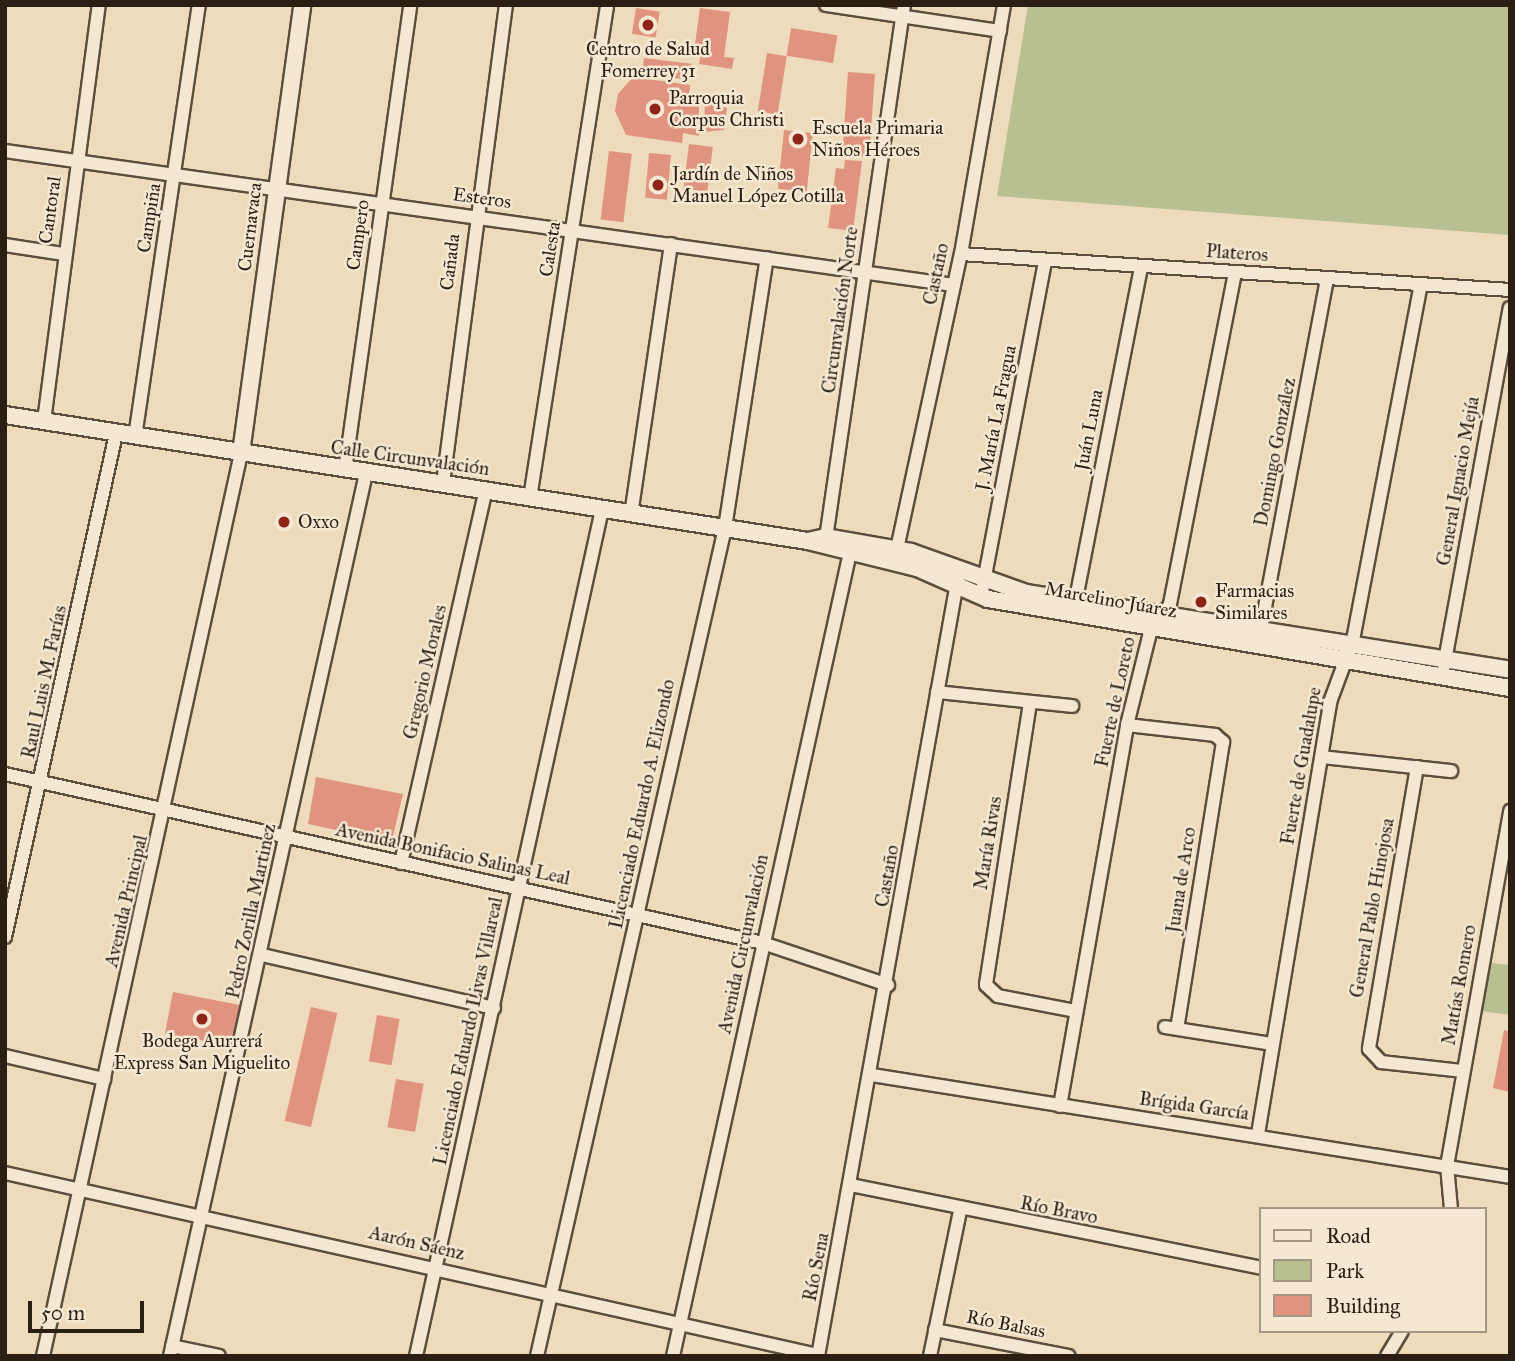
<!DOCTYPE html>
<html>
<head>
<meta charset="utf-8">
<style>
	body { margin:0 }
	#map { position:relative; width:1515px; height:1361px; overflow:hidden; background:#eedbbb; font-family:"IM FELL Great Primer",serif }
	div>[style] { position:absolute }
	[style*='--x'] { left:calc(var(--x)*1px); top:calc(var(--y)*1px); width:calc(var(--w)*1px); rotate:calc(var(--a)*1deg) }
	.green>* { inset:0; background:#b8c091 }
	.building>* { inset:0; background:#e09480; transform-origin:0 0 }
	.roads { filter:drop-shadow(2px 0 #5c4d3c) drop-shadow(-2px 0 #5c4d3c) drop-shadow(0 2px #5c4d3c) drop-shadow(0 -2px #5c4d3c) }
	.minor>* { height:12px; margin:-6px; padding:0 6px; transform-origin:6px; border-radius:6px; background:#f4e8d3 }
	.tertiary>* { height:16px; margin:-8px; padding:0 8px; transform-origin:8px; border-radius:8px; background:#f4e8d3 }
	.dots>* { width:19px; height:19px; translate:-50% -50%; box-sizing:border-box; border:4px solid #f4e8d3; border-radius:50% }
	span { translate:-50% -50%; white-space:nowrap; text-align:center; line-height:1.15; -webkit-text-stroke:5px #f4e8d3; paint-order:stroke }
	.poi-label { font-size:19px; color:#2b1e12 }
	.left { translate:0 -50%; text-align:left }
	.street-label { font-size:19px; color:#2b1e12 }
	.frame { position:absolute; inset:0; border:7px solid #2b1e12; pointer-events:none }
	.legend { position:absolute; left:1259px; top:1207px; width:228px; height:126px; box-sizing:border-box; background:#f4e8d3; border:2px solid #a49786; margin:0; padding:9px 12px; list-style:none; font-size:21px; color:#2b1e12 }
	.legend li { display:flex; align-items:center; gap:14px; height:35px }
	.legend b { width:35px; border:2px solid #a49786 }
	.scale { position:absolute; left:28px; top:1301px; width:116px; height:32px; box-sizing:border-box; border:4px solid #2b1e12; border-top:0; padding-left:9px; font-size:21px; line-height:24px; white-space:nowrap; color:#2b1e12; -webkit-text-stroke:5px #f4e8d3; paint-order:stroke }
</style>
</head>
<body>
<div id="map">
	<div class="green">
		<i style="clip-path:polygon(1028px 5px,1510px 5px,1510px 235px,997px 196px)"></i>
		<i style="clip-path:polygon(1482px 962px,1510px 965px,1510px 1015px,1474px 1010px)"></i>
	</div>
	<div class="building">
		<i style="left:636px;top:8px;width:24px;height:26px;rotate:9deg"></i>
		<i style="clip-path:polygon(700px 8px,730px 12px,724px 57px,734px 58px,732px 69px,699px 64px,701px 53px,694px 51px)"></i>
		<i style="left:791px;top:28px;width:47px;height:28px;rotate:9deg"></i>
		<i style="left:767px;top:53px;width:20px;height:59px;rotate:9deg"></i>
		<i style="left:644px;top:58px;width:48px;height:16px;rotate:7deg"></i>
		<i style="left:848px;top:72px;width:27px;height:83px;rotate:4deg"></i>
		<i style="clip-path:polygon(633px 77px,690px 85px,689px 97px,699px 98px,699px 136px,683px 133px,682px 143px,626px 135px,615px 111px,618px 94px)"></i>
		<i style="clip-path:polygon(705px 101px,727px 108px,724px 130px,704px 132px)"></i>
		<i style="left:784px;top:130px;width:29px;height:59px;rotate:6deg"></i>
		<i style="left:689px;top:144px;width:24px;height:45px;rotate:7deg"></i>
		<i style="left:609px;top:151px;width:23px;height:69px;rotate:7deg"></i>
		<i style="left:649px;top:153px;width:22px;height:45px;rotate:5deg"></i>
		<i style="clip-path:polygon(845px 160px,862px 161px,853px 231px,828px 228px,836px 168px,844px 169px)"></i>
		<i style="clip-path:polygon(316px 777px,403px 794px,393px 836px,387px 841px,308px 824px)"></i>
		<i style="left:173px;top:992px;width:69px;height:42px;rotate:11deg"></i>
		<i style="left:311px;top:1007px;width:27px;height:117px;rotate:13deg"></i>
		<i style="left:377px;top:1015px;width:23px;height:47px;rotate:10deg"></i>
		<i style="clip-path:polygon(1504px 1030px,1510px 1032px,1510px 1092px,1493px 1088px)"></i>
		<i style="left:396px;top:1079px;width:28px;height:49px;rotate:10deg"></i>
	</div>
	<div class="roads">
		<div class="minor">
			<i style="--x:826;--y:5;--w:176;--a:8.5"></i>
			<i style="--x:5;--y:151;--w:958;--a:8.04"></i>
			<i style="--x:5;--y:245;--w:60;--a:8.7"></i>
			<i style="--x:961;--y:254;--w:550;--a:3.75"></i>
			<i style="--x:44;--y:421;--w:420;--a:-82.5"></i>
			<i style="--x:135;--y:437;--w:437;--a:-81.6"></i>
			<i style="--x:345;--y:470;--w:470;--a:-82"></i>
			<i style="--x:443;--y:483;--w:482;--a:-82.5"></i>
			<i style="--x:530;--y:498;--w:499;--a:-81.1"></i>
			<i style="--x:631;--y:515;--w:274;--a:-81.6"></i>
			<i style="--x:825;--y:545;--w:546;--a:-81.68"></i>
			<i style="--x:897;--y:549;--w:302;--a:-77.8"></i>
			<i style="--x:961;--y:254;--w:253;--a:-80.2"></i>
			<i style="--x:981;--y:597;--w:343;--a:-79.2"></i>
			<i style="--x:1074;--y:609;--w:349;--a:-78.9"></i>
			<i style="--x:1259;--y:639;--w:366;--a:-79.3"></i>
			<i style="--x:1444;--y:666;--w:364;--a:-79.6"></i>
			<i style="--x:937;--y:692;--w:136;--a:5.9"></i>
			<i style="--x:1030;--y:703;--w:285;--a:98.9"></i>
			<i style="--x:986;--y:985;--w:16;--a:43"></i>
			<i style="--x:998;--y:996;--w:79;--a:10.9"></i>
			<i style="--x:1127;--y:725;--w:89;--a:6.5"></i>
			<i style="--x:1215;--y:735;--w:11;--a:41"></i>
			<i style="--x:1223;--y:742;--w:290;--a:99.1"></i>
			<i style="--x:1322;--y:757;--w:130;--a:6.2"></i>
			<i style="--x:1417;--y:767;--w:286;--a:99.7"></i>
			<i style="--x:1369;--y:1049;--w:18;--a:47"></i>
			<i style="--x:1381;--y:1062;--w:81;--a:6.3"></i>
			<i style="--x:5;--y:774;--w:777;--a:12.57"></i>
			<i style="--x:763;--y:943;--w:132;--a:18.6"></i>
			<i style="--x:401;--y:863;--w:383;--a:-77.2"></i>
			<i style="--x:5;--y:937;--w:515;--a:-77.56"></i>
			<i style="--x:262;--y:955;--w:238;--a:12.9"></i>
			<i style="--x:1165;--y:1027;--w:108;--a:9"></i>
			<i style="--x:5;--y:1056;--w:102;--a:13.1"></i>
			<i style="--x:872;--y:1075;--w:646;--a:9.08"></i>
			<i style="--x:1060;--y:1106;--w:387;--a:-80"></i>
			<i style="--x:1127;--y:725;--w:95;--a:-76"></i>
			<i style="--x:1150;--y:633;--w:35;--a:-55"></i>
			<i style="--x:1170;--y:604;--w:337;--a:-78.9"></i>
			<i style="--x:1258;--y:1134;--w:438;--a:-80.5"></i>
			<i style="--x:1330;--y:702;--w:66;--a:-69.6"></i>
			<i style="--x:1353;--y:640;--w:362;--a:-79.2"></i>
			<i style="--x:5;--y:1173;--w:833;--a:12.62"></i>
			<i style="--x:851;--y:1185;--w:418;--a:11.4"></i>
			<i style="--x:1451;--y:1209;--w:43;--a:-95.3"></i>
			<i style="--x:1447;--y:1166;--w:361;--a:-79.9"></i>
			<i style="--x:935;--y:1330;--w:136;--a:11"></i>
			<i style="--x:172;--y:1346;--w:48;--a:12"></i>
			<i style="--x:43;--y:1356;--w:924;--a:-77.63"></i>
			<i style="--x:170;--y:1356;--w:904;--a:-77.48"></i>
			<i style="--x:416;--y:1356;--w:867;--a:-77.61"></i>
			<i style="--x:537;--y:1356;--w:849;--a:-77.21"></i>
			<i style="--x:725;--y:528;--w:273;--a:-81.2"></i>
			<i style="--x:673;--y:1356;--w:832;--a:-77.58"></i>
			<i style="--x:818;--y:1356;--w:791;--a:-79.81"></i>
			<i style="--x:930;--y:1356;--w:148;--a:-78.3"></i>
			<i style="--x:1387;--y:1356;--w:29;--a:-59"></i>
		</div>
		<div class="tertiary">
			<i style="--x:5;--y:415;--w:813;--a:8.92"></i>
			<i style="--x:808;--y:541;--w:112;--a:13.9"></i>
			<i style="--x:917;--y:568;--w:77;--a:23.6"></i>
			<i style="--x:988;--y:599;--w:530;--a:9.68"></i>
			<i style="--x:241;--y:453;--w:452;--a:-82.2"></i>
			<i style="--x:808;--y:541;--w:17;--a:-13"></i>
			<i style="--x:825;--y:537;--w:87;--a:9.9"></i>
			<i style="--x:911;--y:552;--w:122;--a:19.6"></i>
			<i style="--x:1026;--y:593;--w:490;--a:9"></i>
		</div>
	</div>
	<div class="dots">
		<i style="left:648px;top:25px;background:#8f2418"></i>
		<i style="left:655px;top:109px;background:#8f2418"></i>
		<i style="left:798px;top:139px;background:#8f2418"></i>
		<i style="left:658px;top:185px;background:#8f2418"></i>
		<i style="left:284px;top:522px;background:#8f2418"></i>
		<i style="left:1201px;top:602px;background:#8f2418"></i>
		<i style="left:202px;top:1019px;background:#8f2418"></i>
	</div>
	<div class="poi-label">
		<span style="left:648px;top:60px">Centro de Salud<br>Fomerrey 31</span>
		<span class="left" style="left:669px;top:109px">Parroquia<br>Corpus Christi</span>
		<span class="left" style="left:812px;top:139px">Escuela Primaria<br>Niños Héroes</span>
		<span class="left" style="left:672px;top:185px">Jardín de Niños<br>Manuel López Cotilla</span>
		<span class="left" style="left:298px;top:522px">Oxxo</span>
		<span class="left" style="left:1215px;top:602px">Farmacias<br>Similares</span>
		<span style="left:202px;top:1052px">Bodega Aurrerá<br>Express San Miguelito</span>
	</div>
	<div class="street-label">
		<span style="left:482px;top:198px;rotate:8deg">Esteros</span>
		<span style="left:50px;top:210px;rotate:-82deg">Cantoral</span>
		<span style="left:149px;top:218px;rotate:-81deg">Campiña</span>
		<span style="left:250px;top:227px;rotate:-83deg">Cuernavaca</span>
		<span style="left:358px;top:235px;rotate:-82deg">Campero</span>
		<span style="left:550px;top:249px;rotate:-81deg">Calesta</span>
		<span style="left:1237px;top:253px;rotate:4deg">Plateros</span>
		<span style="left:450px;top:262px;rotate:-83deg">Cañada</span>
		<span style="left:936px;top:274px;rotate:-78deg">Castaño</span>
		<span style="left:840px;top:310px;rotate:-82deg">Circunvalación Norte</span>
		<span style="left:996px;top:418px;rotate:-79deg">J. María La Fragua</span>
		<span style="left:1089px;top:430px;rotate:-79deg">Juán Luna</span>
		<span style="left:1275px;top:452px;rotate:-79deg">Domingo González</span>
		<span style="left:410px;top:458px;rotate:8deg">Calle Circunvalación</span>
		<span style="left:1458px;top:481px;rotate:-80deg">General Ignacio Mejía</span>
		<span style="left:1111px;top:600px;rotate:10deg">Marcelino Júarez</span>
		<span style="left:425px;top:672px;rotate:-77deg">Gregorio Morales</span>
		<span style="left:44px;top:682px;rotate:-78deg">Raul Luis M. Farías</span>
		<span style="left:1115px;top:702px;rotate:-78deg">Fuerte de Loreto</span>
		<span style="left:1301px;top:766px;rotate:-80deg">Fuerte de Guadalupe</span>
		<span style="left:642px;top:804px;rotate:-78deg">Licenciado Eduardo A. Elizondo</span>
		<span style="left:988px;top:843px;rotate:-81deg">María Rivas</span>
		<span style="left:453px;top:854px;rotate:12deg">Avenida Bonifacio Salinas Leal</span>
		<span style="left:887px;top:876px;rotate:-80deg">Castaño</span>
		<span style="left:1181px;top:880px;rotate:-81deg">Juana de Arco</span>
		<span style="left:126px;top:901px;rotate:-77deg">Avenida Principal</span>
		<span style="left:1372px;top:908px;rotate:-80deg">General Pablo Hinojosa</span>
		<span style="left:251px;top:911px;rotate:-78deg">Pedro Zorilla Martinez</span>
		<span style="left:743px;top:944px;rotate:-78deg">Avenida Circunvalación</span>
		<span style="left:1459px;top:985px;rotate:-80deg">Matías Romero</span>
		<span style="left:468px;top:1031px;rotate:-78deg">Licenciado Eduardo Livas Villareal</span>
		<span style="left:1194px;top:1106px;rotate:8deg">Brígida García</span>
		<span style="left:1059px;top:1210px;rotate:11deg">Río Bravo</span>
		<span style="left:417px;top:1243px;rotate:13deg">Aarón Sáenz</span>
		<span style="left:816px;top:1267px;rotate:-79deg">Río Sena</span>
		<span style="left:1006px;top:1324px;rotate:11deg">Río Balsas</span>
	</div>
	<div class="frame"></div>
	<ul class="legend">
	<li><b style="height:9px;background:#f4e8d3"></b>Road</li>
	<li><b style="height:19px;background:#b8c091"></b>Park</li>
	<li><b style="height:19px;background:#e09480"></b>Building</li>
	</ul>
	<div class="scale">50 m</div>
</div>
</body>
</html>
